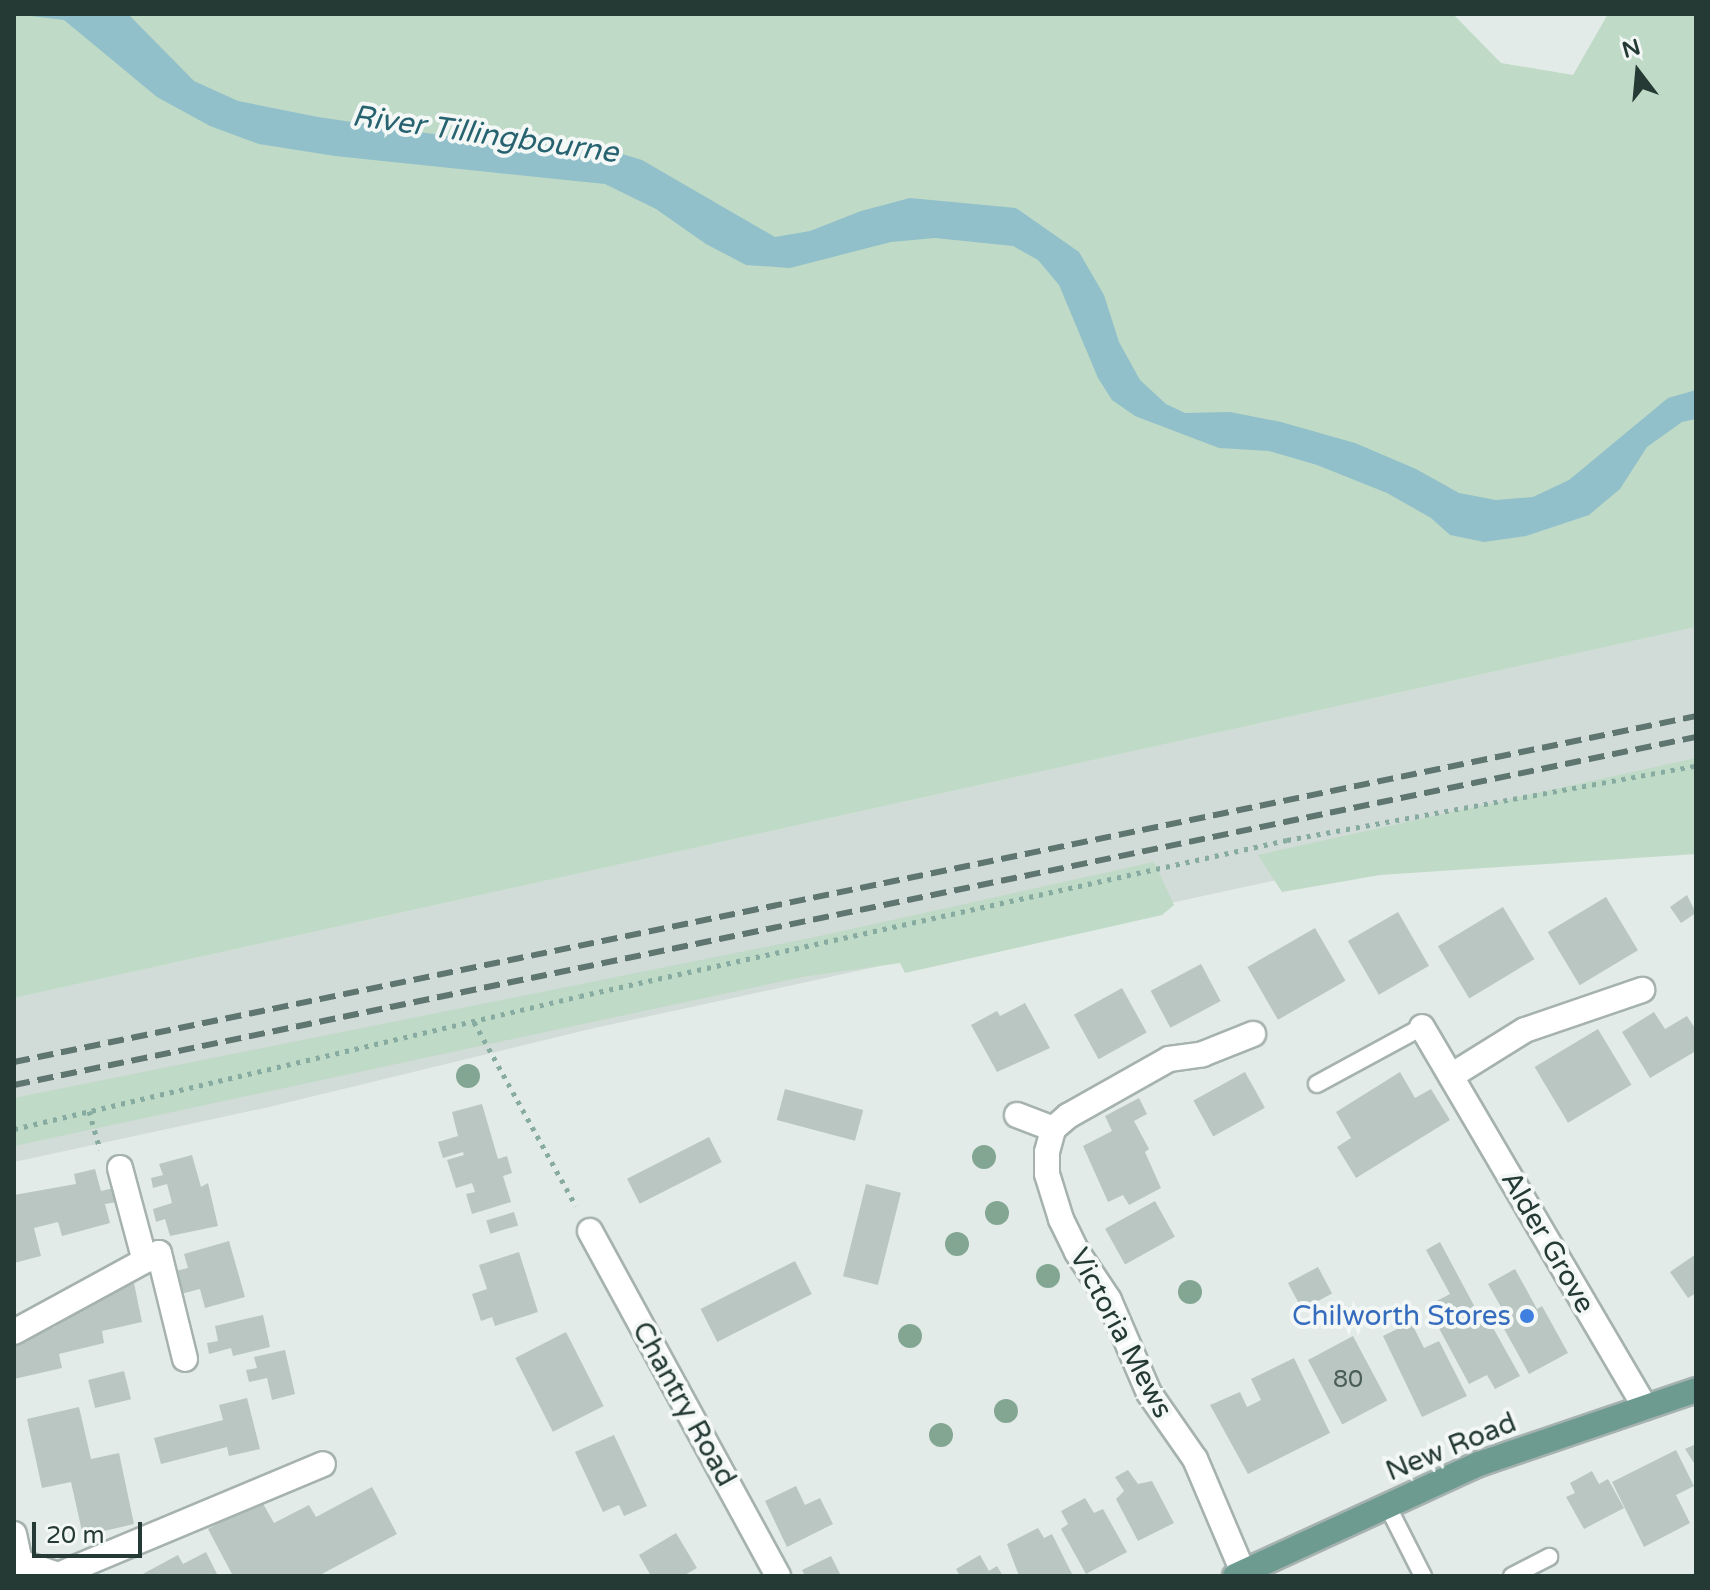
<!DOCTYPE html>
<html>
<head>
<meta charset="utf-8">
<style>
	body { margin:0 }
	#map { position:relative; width:1710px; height:1590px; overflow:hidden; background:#e3ebe8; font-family:"Varela Round",sans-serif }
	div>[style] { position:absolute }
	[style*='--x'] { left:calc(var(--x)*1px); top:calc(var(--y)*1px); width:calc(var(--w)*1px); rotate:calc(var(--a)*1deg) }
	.built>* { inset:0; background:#d1dbd7 }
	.green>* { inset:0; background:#bfdac6 }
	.water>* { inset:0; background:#92c0ca }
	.building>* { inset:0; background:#b9c6c1; transform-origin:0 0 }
	.path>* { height:5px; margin-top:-2.5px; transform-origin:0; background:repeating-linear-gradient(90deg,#87aba1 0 4px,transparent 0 10px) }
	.roads { filter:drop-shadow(2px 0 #a6b2af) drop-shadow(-2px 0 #a6b2af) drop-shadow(0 2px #a6b2af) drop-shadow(0 -2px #a6b2af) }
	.service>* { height:16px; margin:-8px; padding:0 8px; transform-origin:8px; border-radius:8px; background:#fff }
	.minor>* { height:24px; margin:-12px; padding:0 12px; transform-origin:12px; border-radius:12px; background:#fff }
	.primary>* { height:24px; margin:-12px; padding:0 12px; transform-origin:12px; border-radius:12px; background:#6d9b90 }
	.rail>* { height:6px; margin-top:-3px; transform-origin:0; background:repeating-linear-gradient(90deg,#5f7670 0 16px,transparent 0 24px) }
	.trees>* { width:24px; height:24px; margin:-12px; border-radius:50%; background:#83a692 }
	.dots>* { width:22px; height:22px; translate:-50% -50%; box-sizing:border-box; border:4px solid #f3f8f6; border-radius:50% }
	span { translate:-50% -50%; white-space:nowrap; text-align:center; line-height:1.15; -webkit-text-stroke:8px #f3f8f6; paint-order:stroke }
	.number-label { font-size:24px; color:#4a5d58 }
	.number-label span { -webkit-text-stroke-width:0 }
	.street-label { font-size:28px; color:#253a35 }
	.shop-label { font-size:28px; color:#366cbe }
	.right { translate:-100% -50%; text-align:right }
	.water-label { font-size:30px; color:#26626f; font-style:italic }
	.frame { position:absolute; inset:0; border:16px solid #253a35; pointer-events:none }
	.north { position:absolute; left:1598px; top:32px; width:80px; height:80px; -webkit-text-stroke:6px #f3f8f6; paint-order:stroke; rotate:344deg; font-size:22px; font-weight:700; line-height:32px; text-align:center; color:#253a35 }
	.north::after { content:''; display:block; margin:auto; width:28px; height:36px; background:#253a35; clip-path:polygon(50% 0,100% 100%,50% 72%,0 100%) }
	.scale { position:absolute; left:32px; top:1522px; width:110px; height:36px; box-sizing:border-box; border:4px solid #253a35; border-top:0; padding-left:10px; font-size:24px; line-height:28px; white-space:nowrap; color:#253a35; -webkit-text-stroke:6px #f3f8f6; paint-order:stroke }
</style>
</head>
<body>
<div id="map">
	<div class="built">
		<i style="clip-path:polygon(1696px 627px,1696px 789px,590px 1029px,269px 1107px,14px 1162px,14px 998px)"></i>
	</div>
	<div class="green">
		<i style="clip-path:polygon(14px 14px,1453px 14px,1501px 63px,1573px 75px,1608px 14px,1696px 14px,1696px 627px,14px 998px)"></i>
		<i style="clip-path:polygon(1696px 758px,1696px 854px,1380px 875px,1282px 892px,1258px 855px)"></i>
		<i style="clip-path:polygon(1154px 862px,1174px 905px,1162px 915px,905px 973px,900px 963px,802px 977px,14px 1146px,14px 1098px,820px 936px)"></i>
	</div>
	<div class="water">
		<i style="clip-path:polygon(14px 14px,128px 14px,194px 81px,238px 101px,318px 117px,494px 143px,596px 146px,642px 160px,775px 237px,810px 231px,861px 211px,910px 198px,1016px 208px,1079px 252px,1104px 295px,1119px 342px,1140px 380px,1166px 404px,1185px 413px,1230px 412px,1281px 422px,1355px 443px,1416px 469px,1459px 493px,1496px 500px,1533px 497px,1569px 480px,1668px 398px,1696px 390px,1696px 419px,1682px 422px,1647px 447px,1620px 489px,1589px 515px,1526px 536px,1484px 542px,1450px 535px,1431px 518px,1387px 493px,1317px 465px,1269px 451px,1219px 448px,1135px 416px,1112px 400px,1098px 378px,1059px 285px,1038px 260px,1013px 246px,935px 238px,891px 242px,790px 268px,746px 265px,706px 244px,656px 209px,605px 184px,335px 156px,259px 144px,210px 126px,157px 97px,64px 20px)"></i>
	</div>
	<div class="building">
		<i style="clip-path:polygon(1687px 895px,1696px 913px,1681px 923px,1670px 907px)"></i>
		<i style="left:1606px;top:897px;width:62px;height:68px;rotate:59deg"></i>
		<i style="left:1503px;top:907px;width:61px;height:76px;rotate:59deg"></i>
		<i style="left:1398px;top:912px;width:62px;height:58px;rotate:60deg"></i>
		<i style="left:1315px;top:928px;width:61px;height:78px;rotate:60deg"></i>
		<i style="left:1201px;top:964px;width:42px;height:57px;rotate:62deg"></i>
		<i style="left:1122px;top:988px;width:51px;height:55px;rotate:61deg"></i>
		<i style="clip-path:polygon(1025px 1003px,1050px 1048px,997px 1072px,971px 1025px,997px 1011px,1000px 1016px)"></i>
		<i style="clip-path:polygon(1654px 1012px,1665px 1029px,1687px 1016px,1696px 1030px,1696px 1051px,1650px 1078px,1622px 1032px)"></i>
		<i style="left:1598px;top:1029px;width:65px;height:74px;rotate:59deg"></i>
		<i style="left:1245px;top:1072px;width:41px;height:59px;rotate:61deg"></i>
		<i style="clip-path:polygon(1400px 1072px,1415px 1098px,1431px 1089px,1450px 1120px,1356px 1178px,1337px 1147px,1351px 1138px,1336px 1112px)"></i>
		<i style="left:785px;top:1089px;width:81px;height:32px;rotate:15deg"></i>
		<i style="clip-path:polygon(1139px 1098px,1147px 1114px,1134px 1121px,1149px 1149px,1145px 1152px,1161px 1188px,1129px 1205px,1123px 1195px,1108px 1202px,1083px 1146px,1112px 1131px,1105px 1116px)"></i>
		<i style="clip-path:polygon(482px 1104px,498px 1159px,507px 1156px,512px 1173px,503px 1176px,511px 1202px,472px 1214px,466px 1194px,475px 1192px,472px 1183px,456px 1188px,447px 1160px,464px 1155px,463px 1152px,443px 1158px,438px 1142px,458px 1136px,452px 1112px)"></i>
		<i style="left:709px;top:1137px;width:28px;height:92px;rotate:63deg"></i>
		<i style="clip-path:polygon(192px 1155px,201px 1187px,208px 1183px,218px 1226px,170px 1236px,165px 1219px,156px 1222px,153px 1209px,172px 1203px,167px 1184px,153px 1188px,151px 1178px,163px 1175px,159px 1164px)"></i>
		<i style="clip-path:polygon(95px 1169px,101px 1191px,114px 1188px,117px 1202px,105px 1204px,110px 1223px,62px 1236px,58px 1222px,34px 1228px,41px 1256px,14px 1263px,14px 1195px,76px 1184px,74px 1174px)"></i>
		<i style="left:866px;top:1184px;width:36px;height:95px;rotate:14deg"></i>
		<i style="left:1155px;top:1201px;width:41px;height:57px;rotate:61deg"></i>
		<i style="left:514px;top:1212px;width:14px;height:29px;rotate:73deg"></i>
		<i style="clip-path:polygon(229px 1241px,245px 1297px,205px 1308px,200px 1289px,181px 1294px,175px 1271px,188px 1268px,184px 1254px)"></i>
		<i style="clip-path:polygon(1440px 1242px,1478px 1313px,1483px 1310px,1520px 1376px,1495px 1389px,1487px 1375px,1469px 1384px,1427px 1306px,1450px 1294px,1426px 1250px)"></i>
		<i style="clip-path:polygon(519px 1252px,538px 1312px,495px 1326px,492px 1317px,481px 1321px,472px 1294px,487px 1289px,479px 1265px)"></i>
		<i style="clip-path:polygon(1696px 1254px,1696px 1293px,1688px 1298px,1670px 1272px)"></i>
		<i style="left:795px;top:1261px;width:37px;height:106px;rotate:63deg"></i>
		<i style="left:1318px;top:1267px;width:30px;height:34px;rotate:62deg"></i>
		<i style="clip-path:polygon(1515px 1269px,1537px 1309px,1542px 1306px,1568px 1353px,1529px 1374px,1503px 1327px,1510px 1323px,1488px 1284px)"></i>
		<i style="clip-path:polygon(134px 1283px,142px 1322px,102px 1331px,104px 1343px,59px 1354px,62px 1368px,14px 1379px,14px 1335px,55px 1327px,52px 1314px,92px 1305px,89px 1293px)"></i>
		<i style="clip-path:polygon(263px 1315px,270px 1347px,233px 1356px,231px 1348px,209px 1354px,207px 1343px,218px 1341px,215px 1326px)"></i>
		<i style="clip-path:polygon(1411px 1322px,1424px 1348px,1439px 1341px,1467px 1396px,1422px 1417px,1383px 1336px)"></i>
		<i style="left:566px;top:1332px;width:83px;height:57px;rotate:63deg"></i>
		<i style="left:1353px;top:1336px;width:73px;height:51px;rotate:62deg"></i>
		<i style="clip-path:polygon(285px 1350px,295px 1394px,272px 1400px,267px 1378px,249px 1382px,246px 1370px,257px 1368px,254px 1357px)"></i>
		<i style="clip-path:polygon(1294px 1358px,1330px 1433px,1248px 1474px,1210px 1405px,1240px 1392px,1247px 1407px,1261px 1400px,1251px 1379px)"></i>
		<i style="left:124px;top:1371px;width:29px;height:37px;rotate:76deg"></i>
		<i style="clip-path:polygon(247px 1398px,260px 1449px,229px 1456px,227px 1447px,161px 1464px,154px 1438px,223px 1420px,219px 1405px)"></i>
		<i style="clip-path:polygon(79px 1407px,91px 1459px,119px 1453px,134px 1524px,83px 1536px,71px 1482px,42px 1488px,27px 1419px)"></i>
		<i style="clip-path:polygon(614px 1435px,647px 1506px,624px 1516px,619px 1505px,603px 1512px,575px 1452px)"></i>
		<i style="clip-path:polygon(1696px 1444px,1696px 1466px,1685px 1449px)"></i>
		<i style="clip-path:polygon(1676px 1450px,1694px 1486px,1676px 1495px,1690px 1523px,1644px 1547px,1612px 1482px)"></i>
		<i style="clip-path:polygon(1128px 1470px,1138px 1484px,1152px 1481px,1174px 1523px,1138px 1541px,1116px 1499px,1124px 1491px,1115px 1477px)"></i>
		<i style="clip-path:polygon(1592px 1471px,1599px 1484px,1608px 1479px,1624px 1508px,1584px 1529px,1566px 1497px,1575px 1493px,1570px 1483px)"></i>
		<i style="clip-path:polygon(796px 1486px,805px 1505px,820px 1498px,833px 1524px,787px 1547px,765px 1501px)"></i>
		<i style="clip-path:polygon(372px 1487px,397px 1534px,318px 1576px,233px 1576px,208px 1529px,261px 1500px,274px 1523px,309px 1505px,316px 1517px)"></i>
		<i style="clip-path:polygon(1085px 1498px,1094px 1513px,1103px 1509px,1127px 1552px,1086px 1574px,1061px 1529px,1068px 1524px,1061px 1511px)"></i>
		<i style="clip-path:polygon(1038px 1528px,1044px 1538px,1052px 1534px,1073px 1576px,1019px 1576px,1007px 1544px)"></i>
		<i style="clip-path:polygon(676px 1533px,697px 1568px,683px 1576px,651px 1576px,639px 1555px)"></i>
		<i style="clip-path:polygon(206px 1552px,218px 1576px,139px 1576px,178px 1555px,183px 1564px)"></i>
		<i style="clip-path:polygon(980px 1555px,989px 1571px,997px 1566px,1003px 1576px,960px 1576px,956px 1569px)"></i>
		<i style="clip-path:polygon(831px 1556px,841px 1576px,805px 1576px,802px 1570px)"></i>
	</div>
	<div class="path">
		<i style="--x:474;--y:1022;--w:210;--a:61"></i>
		<i style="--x:89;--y:1111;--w:40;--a:74"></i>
		<i style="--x:14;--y:1129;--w:581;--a:-13.22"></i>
		<i style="--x:580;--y:996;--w:724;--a:-12.44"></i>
		<i style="--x:1287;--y:840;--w:416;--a:-10.3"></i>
	</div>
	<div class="roads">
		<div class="service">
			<i style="--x:1317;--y:1084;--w:119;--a:-28.5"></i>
			<i style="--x:1387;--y:1505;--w:80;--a:63.1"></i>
			<i style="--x:1512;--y:1576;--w:42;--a:-27.2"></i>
		</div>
		<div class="minor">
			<i style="--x:1422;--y:1027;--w:441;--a:59.6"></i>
			<i style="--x:1451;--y:1076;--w:87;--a:-31.9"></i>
			<i style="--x:1525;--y:1030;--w:124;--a:-18.9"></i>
			<i style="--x:1017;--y:1115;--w:39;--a:21"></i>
			<i style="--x:120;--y:1168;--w:96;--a:75"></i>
			<i style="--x:590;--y:1231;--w:393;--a:61.4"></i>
			<i style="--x:14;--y:1332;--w:165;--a:-28.6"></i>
			<i style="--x:159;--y:1253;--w:109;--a:76.2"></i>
			<i style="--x:14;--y:1534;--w:29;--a:78"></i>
			<i style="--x:20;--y:1562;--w:40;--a:18.9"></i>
			<i style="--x:58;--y:1575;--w:287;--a:-22.7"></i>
			<i style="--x:1243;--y:1572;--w:123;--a:-113"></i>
			<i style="--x:1195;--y:1459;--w:80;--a:-124.9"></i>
			<i style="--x:1149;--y:1393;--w:101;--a:-113.3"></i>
			<i style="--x:1109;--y:1300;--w:58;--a:-123.7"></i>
			<i style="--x:1077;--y:1252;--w:37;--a:-116"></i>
			<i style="--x:1061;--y:1219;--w:47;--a:-107.3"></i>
			<i style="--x:1047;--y:1174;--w:22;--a:-90"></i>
			<i style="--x:1047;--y:1152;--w:24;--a:-75"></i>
			<i style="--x:1053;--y:1129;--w:20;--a:-41"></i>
			<i style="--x:1068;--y:1116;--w:116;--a:-29.4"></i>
			<i style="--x:1169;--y:1059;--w:34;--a:-8"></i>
			<i style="--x:1203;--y:1054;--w:54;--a:-21.8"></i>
		</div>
		<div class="primary">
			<i style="--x:1235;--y:1576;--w:268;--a:-24.7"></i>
			<i style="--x:1479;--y:1464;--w:229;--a:-18.8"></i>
		</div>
	</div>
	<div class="rail">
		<i style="--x:14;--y:1062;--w:1717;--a:-11.62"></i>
		<i style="--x:14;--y:1085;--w:1718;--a:-11.69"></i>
	</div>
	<div class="trees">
		<i style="left:468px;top:1076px"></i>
		<i style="left:984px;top:1157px"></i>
		<i style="left:997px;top:1213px"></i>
		<i style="left:957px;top:1244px"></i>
		<i style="left:1048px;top:1276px"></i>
		<i style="left:1190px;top:1292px"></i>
		<i style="left:910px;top:1336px"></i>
		<i style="left:1006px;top:1411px"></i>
		<i style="left:941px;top:1435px"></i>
	</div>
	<div class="dots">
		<i style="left:1527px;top:1316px;background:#3f7fe0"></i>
	</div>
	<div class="number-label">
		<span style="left:1348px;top:1380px">80</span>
	</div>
	<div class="street-label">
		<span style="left:1548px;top:1242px;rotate:60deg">Alder Grove</span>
		<span style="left:1121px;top:1333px;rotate:62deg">Victoria Mews</span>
		<span style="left:684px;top:1404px;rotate:61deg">Chantry Road</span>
		<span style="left:1451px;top:1447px;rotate:-22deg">New Road</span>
	</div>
	<div class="shop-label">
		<span class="right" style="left:1511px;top:1316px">Chilworth Stores</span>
	</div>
	<div class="water-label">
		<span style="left:485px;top:135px;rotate:8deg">River Tillingbourne</span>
	</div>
	<div class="frame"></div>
	<div class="north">N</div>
	<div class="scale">20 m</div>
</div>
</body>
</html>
